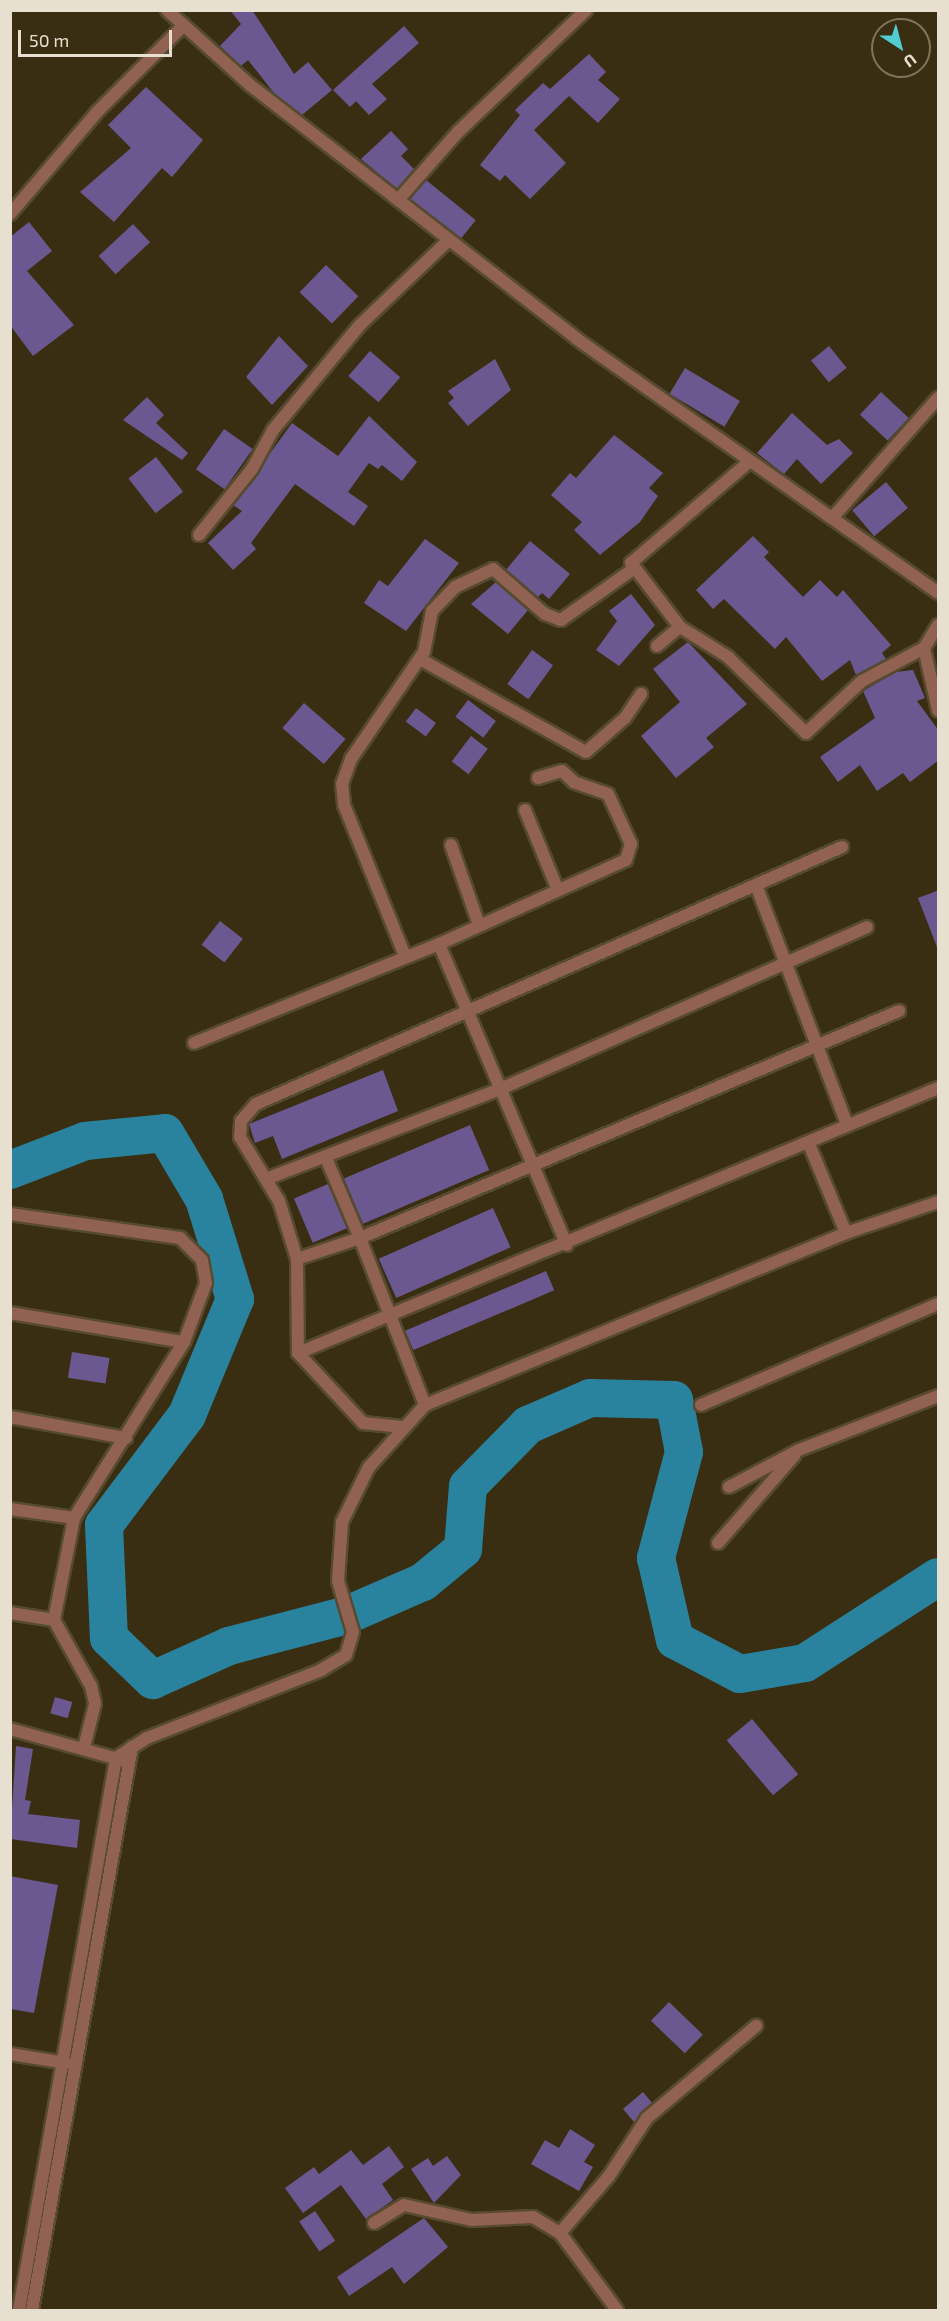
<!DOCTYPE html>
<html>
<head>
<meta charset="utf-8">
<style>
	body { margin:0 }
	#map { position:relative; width:949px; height:2321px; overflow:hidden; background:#3a2e12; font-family:"Exo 2",sans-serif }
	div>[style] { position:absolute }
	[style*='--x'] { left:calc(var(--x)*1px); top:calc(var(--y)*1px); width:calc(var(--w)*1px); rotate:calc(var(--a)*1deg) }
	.river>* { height:38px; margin:-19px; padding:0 19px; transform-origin:19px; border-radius:19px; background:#2a839e }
	.building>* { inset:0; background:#6b5891; transform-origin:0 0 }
	.roads { filter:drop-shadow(2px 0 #564a30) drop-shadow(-2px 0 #564a30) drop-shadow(0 2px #564a30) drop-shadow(0 -2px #564a30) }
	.minor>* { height:12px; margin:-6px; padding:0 6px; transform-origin:6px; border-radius:6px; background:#916151 }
	.tertiary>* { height:12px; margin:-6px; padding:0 6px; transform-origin:6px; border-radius:6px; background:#916151 }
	span { translate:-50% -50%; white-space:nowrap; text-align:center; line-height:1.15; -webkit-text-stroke:4.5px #3a2e12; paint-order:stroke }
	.frame { position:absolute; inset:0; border:12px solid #e7dfcf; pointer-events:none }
	.north { position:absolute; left:871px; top:18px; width:60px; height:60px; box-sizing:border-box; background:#3a2e12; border:2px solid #7f755e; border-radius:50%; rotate:144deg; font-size:16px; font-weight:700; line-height:24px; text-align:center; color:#e7dfcf }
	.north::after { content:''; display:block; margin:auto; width:21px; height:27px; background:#51ccd2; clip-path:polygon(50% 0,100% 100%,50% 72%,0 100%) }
	.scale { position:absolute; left:18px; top:30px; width:154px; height:27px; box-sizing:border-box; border:3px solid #e7dfcf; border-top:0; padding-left:8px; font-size:18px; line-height:21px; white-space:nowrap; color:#e7dfcf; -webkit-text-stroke:4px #3a2e12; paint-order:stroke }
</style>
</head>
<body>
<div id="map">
	<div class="river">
		<i style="--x:10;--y:1170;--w:80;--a:-21.1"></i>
		<i style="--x:85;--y:1141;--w:80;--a:-5.7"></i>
		<i style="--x:165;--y:1133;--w:77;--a:59.4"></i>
		<i style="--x:204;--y:1199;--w:105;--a:72.8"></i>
		<i style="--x:235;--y:1299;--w:126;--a:112.5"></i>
		<i style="--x:187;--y:1415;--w:138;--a:127"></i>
		<i style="--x:104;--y:1525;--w:113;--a:87.5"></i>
		<i style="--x:109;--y:1638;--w:61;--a:43.7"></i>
		<i style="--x:153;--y:1680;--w:83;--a:-24.1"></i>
		<i style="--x:229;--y:1646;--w:122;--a:-14.7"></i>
		<i style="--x:347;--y:1615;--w:83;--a:-23.5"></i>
		<i style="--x:423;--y:1582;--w:52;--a:-39.5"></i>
		<i style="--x:463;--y:1549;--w:63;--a:-85.5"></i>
		<i style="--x:468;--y:1486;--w:86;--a:-45.5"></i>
		<i style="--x:528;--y:1425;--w:68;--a:-23.5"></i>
		<i style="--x:590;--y:1398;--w:84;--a:1.4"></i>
		<i style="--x:674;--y:1400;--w:53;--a:79.1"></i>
		<i style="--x:684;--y:1452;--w:110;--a:104.8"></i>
		<i style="--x:656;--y:1558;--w:84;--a:77"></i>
		<i style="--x:675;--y:1640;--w:73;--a:27.6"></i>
		<i style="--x:740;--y:1674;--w:66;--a:-9.6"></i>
		<i style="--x:805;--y:1663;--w:158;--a:-32.9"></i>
	</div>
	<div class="building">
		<i style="clip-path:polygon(230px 10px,252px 10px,294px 74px,308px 62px,332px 90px,302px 115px,274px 93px,248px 60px,241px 66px,220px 46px,241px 24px)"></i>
		<i style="clip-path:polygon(404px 26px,419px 43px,372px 84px,387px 99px,369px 115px,356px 101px,350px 107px,333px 90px)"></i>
		<i style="clip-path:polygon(589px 54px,606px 72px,598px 80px,620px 99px,598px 123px,569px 96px,534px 130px,566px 163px,530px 199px,505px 175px,500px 181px,480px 165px,520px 115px,515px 110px,543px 83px,550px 89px)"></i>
		<i style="clip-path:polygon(146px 87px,203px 140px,172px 177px,162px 168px,114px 222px,80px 192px,131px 148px,108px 125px)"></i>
		<i style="clip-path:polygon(391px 131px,408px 149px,401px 156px,414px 169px,397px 189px,361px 159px)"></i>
		<i style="left:426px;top:180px;width:64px;height:25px;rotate:39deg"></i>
		<i style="clip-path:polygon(29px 222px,52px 251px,27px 271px,74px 325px,33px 356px,10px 325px,10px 237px)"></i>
		<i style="left:133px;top:224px;width:25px;height:47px;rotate:47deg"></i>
		<i style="left:326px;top:265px;width:45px;height:38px;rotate:44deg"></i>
		<i style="clip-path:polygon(279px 336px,308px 366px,272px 405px,246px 377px)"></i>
		<i style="left:829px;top:346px;width:28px;height:23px;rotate:51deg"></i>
		<i style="left:370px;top:351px;width:40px;height:33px;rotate:41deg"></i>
		<i style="clip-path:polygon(495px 359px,511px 390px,468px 426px,448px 403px,454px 398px,448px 391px)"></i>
		<i style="left:685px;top:368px;width:64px;height:30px;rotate:31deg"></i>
		<i style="left:881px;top:392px;width:38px;height:31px;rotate:43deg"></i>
		<i style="clip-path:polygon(147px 397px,164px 415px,156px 423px,188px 453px,182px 460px,123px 420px)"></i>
		<i style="clip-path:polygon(792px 413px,827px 445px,839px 439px,853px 453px,821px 484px,797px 459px,784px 474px,757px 453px)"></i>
		<i style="clip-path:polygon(369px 416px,417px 462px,402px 481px,382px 465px,378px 469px,369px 463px,348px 492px,368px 506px,354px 526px,295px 484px,251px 543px,256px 549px,233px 570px,208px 543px,242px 511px,233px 505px,292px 423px,338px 456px)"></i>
		<i style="left:224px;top:429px;width:35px;height:49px;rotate:35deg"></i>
		<i style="clip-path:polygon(614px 435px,663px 473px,649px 488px,658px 496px,640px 522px,600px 555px,574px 530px,582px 522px,551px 495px,570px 473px,576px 478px)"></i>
		<i style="left:156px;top:457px;width:44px;height:35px;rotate:52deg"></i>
		<i style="left:886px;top:482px;width:34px;height:44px;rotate:50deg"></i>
		<i style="clip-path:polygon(753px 536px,769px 552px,764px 557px,803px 597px,820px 580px,837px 597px,843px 590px,891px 645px,882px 653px,886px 659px,856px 675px,850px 660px,822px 681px,786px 637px,775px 649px,724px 599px,713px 609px,696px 590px)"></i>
		<i style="clip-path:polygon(425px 539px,459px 563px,406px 631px,364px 603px,379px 580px,388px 586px)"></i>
		<i style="clip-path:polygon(530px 541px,570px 574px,549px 599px,542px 593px,538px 597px,506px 570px)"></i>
		<i style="clip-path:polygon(496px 582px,528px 610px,508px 634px,471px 604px)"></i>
		<i style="clip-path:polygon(631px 594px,655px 625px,619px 666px,596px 650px,617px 621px,609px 611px)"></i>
		<i style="clip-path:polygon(688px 642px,747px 704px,706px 738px,714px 747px,676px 778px,641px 736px,680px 702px,653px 669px)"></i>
		<i style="left:532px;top:650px;width:26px;height:42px;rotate:36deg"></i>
		<i style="clip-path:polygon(913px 670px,925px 698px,917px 701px,939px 731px,939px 760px,910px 782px,903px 773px,877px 791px,860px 765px,838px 782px,820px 757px,875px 718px,863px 691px,896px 672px)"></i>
		<i style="left:468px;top:700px;width:35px;height:21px;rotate:37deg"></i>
		<i style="left:304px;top:703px;width:55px;height:33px;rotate:41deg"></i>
		<i style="left:416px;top:708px;width:25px;height:17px;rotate:37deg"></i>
		<i style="left:471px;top:736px;width:21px;height:32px;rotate:37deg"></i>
		<i style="clip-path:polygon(939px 890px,939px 947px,937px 947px,918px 898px)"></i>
		<i style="left:220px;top:921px;width:29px;height:30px;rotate:38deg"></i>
		<i style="clip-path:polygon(383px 1070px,398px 1111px,282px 1159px,273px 1136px,255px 1143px,249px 1124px)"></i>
		<i style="left:470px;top:1125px;width:49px;height:137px;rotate:67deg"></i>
		<i style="left:328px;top:1184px;width:48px;height:37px;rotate:67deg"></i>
		<i style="left:493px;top:1208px;width:43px;height:125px;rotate:66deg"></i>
		<i style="left:546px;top:1271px;width:21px;height:153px;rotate:67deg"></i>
		<i style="left:72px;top:1352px;width:38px;height:26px;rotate:9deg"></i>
		<i style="left:55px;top:1697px;width:18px;height:17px;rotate:16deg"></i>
		<i style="left:752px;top:1719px;width:72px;height:33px;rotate:50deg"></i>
		<i style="clip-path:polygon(16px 1746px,33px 1749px,25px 1800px,31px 1801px,28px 1814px,80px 1820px,77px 1848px,10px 1839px)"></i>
		<i style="clip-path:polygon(10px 1876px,58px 1885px,34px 2013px,10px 2009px)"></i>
		<i style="left:669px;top:2002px;width:47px;height:26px;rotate:44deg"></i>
		<i style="clip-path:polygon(643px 2092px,652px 2103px,634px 2122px,623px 2109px)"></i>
		<i style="clip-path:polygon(570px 2129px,595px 2145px,584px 2162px,593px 2167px,579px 2191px,531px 2164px,545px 2140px,559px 2148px)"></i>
		<i style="clip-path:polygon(389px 2146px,404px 2167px,382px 2184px,393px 2200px,366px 2219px,341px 2185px,303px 2213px,285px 2188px,314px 2167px,319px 2174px,351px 2150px,363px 2165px)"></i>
		<i style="clip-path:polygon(447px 2156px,461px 2175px,434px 2203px,411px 2169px,428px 2158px,433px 2166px)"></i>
		<i style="left:315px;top:2211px;width:36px;height:19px;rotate:56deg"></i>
		<i style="clip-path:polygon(424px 2218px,448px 2247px,404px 2284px,392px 2267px,349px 2296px,337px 2277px)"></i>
	</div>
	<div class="roads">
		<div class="minor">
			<i style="--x:398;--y:200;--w:91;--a:-48.6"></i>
			<i style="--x:458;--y:132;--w:177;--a:-43.6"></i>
			<i style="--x:10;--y:214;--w:134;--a:-49.5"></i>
			<i style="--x:97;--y:112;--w:122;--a:-45"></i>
			<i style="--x:833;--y:517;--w:159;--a:-48.6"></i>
			<i style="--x:199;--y:535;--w:85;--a:-51.2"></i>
			<i style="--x:252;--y:469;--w:44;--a:-61.7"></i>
			<i style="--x:273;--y:430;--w:136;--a:-50.4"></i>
			<i style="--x:360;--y:325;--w:122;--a:-43.7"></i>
			<i style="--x:938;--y:625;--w:27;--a:121"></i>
			<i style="--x:924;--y:648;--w:64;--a:77.3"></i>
			<i style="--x:680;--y:627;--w:57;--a:32"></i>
			<i style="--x:728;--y:657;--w:109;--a:44.3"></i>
			<i style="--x:806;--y:733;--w:76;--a:-42.9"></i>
			<i style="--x:862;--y:681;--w:70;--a:-28"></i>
			<i style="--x:657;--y:646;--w:30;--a:-40"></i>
			<i style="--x:680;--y:627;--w:81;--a:-127.4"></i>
			<i style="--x:631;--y:563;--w:155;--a:-40.6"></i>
			<i style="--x:420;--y:659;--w:190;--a:29.3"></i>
			<i style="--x:586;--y:752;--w:52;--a:-41.1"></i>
			<i style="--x:625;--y:718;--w:29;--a:-56"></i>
			<i style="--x:525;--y:810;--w:84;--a:67.7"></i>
			<i style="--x:451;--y:845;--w:85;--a:70.7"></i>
			<i style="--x:756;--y:885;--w:257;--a:69.2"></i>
			<i style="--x:439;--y:944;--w:327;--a:67"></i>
			<i style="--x:405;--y:956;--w:163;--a:-112"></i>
			<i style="--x:344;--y:805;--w:21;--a:-95"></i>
			<i style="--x:342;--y:784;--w:27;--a:-70"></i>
			<i style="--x:351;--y:759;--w:130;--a:-55.7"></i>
			<i style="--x:424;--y:652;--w:42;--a:-79"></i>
			<i style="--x:432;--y:611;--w:33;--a:-46"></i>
			<i style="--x:455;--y:587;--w:42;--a:-25.3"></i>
			<i style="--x:493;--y:569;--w:69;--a:40.9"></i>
			<i style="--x:545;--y:614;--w:17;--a:21"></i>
			<i style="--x:561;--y:620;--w:87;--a:-35.2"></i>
			<i style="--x:194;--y:1043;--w:264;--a:-22"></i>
			<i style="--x:439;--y:944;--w:205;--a:-24.2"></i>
			<i style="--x:626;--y:860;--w:17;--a:-73"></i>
			<i style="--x:631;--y:844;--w:55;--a:-114.7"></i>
			<i style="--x:608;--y:794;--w:36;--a:-161"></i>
			<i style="--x:574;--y:782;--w:16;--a:-137"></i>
			<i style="--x:562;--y:771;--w:25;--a:164"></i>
			<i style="--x:326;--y:1158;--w:87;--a:67"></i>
			<i style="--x:360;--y:1238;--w:66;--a:161.6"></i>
			<i style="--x:297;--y:1259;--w:61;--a:-107.2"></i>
			<i style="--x:279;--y:1201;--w:75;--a:-121.4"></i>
			<i style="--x:240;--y:1137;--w:16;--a:-86"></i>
			<i style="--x:241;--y:1121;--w:23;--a:-49"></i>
			<i style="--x:256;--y:1104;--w:640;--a:-23.68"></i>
			<i style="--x:266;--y:1179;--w:251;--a:-21"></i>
			<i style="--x:500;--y:1089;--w:401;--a:-23.8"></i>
			<i style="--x:10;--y:1214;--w:172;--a:8"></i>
			<i style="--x:180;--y:1238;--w:31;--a:45"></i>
			<i style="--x:202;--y:1260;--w:23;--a:80"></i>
			<i style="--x:206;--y:1283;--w:63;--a:110.4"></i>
			<i style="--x:184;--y:1342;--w:208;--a:122"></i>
			<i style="--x:74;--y:1518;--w:104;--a:101.1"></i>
			<i style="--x:54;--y:1620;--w:76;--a:60.7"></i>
			<i style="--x:91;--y:1686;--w:18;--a:77"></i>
			<i style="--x:95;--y:1704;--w:44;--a:104.3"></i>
			<i style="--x:846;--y:1233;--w:97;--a:-18.6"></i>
			<i style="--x:297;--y:1259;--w:94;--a:89.4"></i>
			<i style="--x:298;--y:1353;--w:96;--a:47.1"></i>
			<i style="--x:363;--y:1423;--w:40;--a:5.7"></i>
			<i style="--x:10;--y:1313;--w:176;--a:9.5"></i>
			<i style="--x:298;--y:1353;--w:693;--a:-22.49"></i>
			<i style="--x:425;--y:1405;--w:179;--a:-111.3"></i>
			<i style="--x:360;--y:1238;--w:585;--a:-22.84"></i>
			<i style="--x:701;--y:1405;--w:258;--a:-23.1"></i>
			<i style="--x:10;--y:1417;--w:118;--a:10.3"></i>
			<i style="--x:729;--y:1487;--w:79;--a:-27.9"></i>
			<i style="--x:799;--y:1450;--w:149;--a:-21.2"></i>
			<i style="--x:10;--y:1509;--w:65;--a:8"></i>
			<i style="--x:718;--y:1543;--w:116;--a:-48.9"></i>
			<i style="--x:10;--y:1613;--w:45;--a:9"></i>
			<i style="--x:10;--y:1729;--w:116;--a:15.5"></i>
			<i style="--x:10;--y:2054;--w:58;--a:9"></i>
			<i style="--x:374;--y:2223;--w:35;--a:-31"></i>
			<i style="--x:404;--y:2205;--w:70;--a:12.4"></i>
			<i style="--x:472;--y:2220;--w:61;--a:-2.8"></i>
			<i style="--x:533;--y:2217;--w:31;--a:31"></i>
			<i style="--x:19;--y:2310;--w:560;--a:-80.03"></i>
			<i style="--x:116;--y:1758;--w:37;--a:-33"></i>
			<i style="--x:147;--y:1738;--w:187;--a:-21.3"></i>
			<i style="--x:321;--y:1670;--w:29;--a:-31"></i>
			<i style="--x:346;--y:1655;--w:24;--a:-73"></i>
			<i style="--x:353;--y:1632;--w:53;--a:-106.4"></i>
			<i style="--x:338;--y:1581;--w:59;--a:-86.1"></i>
			<i style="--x:342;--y:1522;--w:61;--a:-63.9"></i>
			<i style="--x:369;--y:1467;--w:84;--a:-47.9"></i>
			<i style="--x:425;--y:1405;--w:455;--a:-22.2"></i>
			<i style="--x:846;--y:1233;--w:96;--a:-112.6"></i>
			<i style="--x:32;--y:2310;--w:572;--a:-79.93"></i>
			<i style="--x:617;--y:2310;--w:96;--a:-126.5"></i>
			<i style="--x:560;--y:2233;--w:75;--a:-49.3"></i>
			<i style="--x:609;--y:2176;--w:69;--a:-56.8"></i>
			<i style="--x:647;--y:2118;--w:143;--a:-40.2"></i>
		</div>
		<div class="tertiary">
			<i style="--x:167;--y:10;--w:112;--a:42.1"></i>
			<i style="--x:250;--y:85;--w:414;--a:37.8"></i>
			<i style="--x:577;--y:339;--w:441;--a:35.1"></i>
		</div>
	</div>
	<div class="frame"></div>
	<div class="north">U</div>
	<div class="scale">50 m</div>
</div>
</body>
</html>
